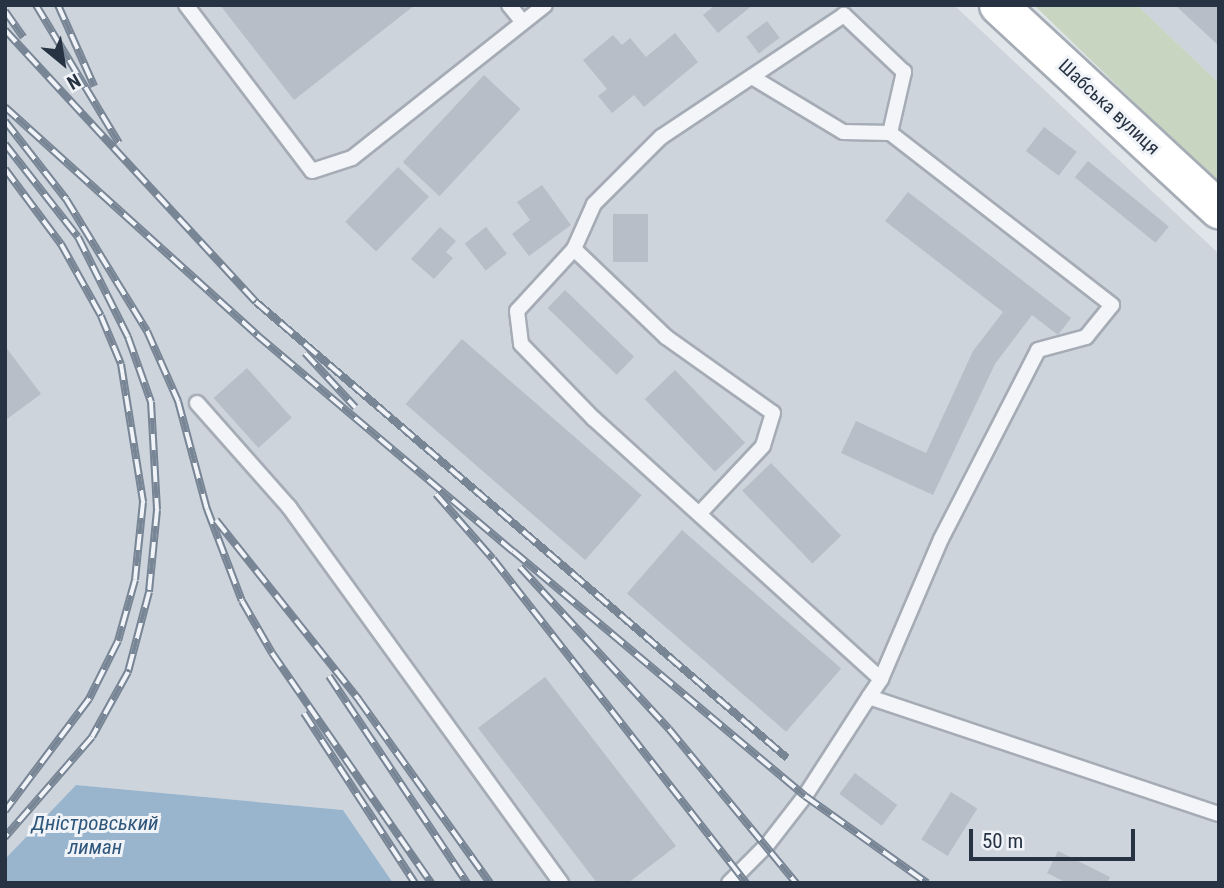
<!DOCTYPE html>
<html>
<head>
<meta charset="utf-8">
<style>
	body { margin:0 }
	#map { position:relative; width:1224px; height:888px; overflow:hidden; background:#e0e5ea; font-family:"Roboto Condensed",sans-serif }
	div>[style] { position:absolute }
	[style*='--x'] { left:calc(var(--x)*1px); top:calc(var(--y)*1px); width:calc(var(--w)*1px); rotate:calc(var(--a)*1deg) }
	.built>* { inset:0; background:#ced4dc }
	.green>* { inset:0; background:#c7d5c1 }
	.water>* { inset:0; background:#99b5cd }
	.building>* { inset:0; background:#b7bec8; transform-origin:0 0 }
	.roads { filter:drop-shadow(2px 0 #a5acb5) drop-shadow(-2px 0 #a5acb5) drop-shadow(0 2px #a5acb5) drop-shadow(0 -2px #a5acb5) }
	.lane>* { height:14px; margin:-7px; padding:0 7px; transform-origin:7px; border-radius:7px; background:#f3f5f8 }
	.secondary>* { height:37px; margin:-18.5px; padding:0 18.5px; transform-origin:18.5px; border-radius:18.5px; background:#fff }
	.rail>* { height:8px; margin-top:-4px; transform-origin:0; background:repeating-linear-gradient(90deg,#f0f3f7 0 16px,#788595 0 32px); box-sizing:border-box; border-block:2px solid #788595 }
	span { translate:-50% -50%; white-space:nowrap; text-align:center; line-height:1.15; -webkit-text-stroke:6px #f0f3f7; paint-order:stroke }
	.street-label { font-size:19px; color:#273343 }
	.water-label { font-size:21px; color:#2e557a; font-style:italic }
	.frame { position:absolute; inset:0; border:7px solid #273343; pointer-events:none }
	.north { position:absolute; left:28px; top:28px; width:70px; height:70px; -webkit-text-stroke:5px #f0f3f7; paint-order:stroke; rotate:150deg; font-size:19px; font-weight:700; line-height:28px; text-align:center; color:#273343 }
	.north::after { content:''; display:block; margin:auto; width:24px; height:32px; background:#273343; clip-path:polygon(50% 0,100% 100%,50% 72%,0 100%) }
	.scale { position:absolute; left:969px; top:829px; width:166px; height:32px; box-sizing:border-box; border:4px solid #273343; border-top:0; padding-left:9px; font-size:21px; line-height:24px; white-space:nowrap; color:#273343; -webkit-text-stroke:5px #f0f3f7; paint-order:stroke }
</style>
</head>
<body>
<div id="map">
	<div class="built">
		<i style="clip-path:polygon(5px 5px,954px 5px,1219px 254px,1219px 883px,393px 883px,343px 810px,76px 785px,5px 859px)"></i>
		<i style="clip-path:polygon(1137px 5px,1219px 5px,1219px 83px)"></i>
	</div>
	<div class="green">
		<i style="clip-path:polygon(1034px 5px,1137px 5px,1219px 83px,1219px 184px)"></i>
	</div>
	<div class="water">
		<i style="clip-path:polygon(76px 785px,343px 810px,393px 883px,5px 883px,5px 859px)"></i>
	</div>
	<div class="building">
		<i style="clip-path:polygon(220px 5px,415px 5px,294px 100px)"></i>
		<i style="clip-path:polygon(715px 5px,753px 5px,718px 33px,703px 15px)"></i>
		<i style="clip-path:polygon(1175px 5px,1219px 5px,1219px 46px)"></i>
		<i style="left:767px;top:21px;width:21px;height:26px;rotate:53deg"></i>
		<i style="clip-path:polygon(675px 33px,698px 62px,644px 107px,634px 95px,612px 113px,598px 96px,607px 89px,583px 60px,613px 35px,622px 45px,630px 38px,646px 57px)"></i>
		<i style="left:484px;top:75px;width:50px;height:119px;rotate:43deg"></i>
		<i style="left:1044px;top:127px;width:41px;height:30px;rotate:37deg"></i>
		<i style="left:1088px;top:161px;width:104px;height:21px;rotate:39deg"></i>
		<i style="left:398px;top:167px;width:43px;height:76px;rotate:44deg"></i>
		<i style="clip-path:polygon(542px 185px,571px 225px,529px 256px,512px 234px,530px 220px,517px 202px)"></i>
		<i style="clip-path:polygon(908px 192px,1071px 318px,1058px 335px,1032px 315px,995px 364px,933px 495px,841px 453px,856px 421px,926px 453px,973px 351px,1003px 312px,885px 221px)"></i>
		<i style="left:613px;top:214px;width:35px;height:48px"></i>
		<i style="clip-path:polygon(440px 227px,456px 241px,446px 252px,453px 258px,434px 279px,411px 259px)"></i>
		<i style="left:486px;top:227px;width:34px;height:27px;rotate:52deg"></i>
		<i style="left:565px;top:290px;width:96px;height:25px;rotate:44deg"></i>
		<i style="left:462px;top:339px;width:238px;height:86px;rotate:41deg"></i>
		<i style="clip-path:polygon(5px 346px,41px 394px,7px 419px,5px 417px)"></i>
		<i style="left:247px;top:368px;width:67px;height:45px;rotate:48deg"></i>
		<i style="left:675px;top:370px;width:101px;height:42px;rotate:46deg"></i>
		<i style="left:771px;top:463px;width:101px;height:40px;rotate:46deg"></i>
		<i style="left:682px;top:530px;width:211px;height:84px;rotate:41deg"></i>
		<i style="clip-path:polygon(545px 677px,676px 846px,628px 883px,597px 883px,478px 728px)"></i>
		<i style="left:855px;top:773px;width:53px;height:26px;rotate:37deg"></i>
		<i style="left:951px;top:792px;width:31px;height:56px;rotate:32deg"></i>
		<i style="clip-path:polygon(1058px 851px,1110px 877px,1107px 883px,1067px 883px,1047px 873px)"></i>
	</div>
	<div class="roads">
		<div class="lane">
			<i style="--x:186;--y:5;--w:208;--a:52.8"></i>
			<i style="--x:312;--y:171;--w:42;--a:-18"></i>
			<i style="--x:352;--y:158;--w:246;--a:-38.4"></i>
			<i style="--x:509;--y:5;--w:22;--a:51"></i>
			<i style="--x:752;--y:77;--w:106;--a:31.1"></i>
			<i style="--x:843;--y:132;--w:47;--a:1.2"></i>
			<i style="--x:574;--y:249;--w:127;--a:43.7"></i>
			<i style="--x:666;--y:337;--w:131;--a:35.4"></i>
			<i style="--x:773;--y:413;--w:34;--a:107"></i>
			<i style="--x:763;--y:446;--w:93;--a:133.3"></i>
			<i style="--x:197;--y:403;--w:139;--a:48.5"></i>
			<i style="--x:289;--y:507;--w:464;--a:54.1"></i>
			<i style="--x:869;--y:697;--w:22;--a:-56"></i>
			<i style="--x:881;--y:679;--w:152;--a:-66.8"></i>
			<i style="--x:941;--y:539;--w:212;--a:-62.8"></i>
			<i style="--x:1038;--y:350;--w:50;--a:-15.2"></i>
			<i style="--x:1086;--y:337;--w:41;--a:-50.9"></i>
			<i style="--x:1112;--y:305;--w:281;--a:-142.2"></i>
			<i style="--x:890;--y:133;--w:63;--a:-77.1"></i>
			<i style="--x:904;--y:72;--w:83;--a:-136.5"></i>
			<i style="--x:844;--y:15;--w:220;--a:146.3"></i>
			<i style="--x:661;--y:137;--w:95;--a:135"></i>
			<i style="--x:594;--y:204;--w:49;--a:114"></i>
			<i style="--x:574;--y:249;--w:84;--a:132.6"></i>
			<i style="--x:517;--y:311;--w:33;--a:83"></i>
			<i style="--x:521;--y:344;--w:105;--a:45.8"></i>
			<i style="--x:594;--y:419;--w:387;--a:42.2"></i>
			<i style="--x:729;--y:883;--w:54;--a:-45"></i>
			<i style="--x:767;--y:845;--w:62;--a:-52.2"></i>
			<i style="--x:805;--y:796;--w:118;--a:-57.1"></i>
			<i style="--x:869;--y:697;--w:369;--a:18.5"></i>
		</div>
		<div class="secondary">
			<i style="--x:998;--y:5;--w:301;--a:42.8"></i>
		</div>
	</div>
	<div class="rail">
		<i style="--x:36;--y:5;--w:161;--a:59"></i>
		<i style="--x:58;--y:5;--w:89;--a:66"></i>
		<i style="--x:5;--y:11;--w:32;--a:55"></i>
		<i style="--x:5;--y:30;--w:370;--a:47.3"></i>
		<i style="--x:256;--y:302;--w:700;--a:40.65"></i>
		<i style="--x:5;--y:107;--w:340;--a:42.1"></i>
		<i style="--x:257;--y:335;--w:335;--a:40.2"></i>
		<i style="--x:513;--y:551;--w:381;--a:40"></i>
		<i style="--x:805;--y:796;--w:150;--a:35.5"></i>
		<i style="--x:5;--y:121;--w:99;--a:52"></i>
		<i style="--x:66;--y:199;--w:155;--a:58.5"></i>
		<i style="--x:147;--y:331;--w:77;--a:66.1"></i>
		<i style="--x:178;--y:401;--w:112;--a:75"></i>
		<i style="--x:207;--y:509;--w:98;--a:69.2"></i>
		<i style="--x:242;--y:601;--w:60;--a:60"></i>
		<i style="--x:272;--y:653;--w:280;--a:55.3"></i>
		<i style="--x:5;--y:144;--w:118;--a:51.9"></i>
		<i style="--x:78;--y:237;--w:112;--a:63.4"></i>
		<i style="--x:128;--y:337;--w:69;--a:70.5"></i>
		<i style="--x:151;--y:402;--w:108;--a:86.8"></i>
		<i style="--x:157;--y:510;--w:82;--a:95.6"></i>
		<i style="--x:149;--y:592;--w:83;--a:104.7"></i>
		<i style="--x:128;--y:672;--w:74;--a:119"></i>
		<i style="--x:92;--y:737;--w:133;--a:131"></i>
		<i style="--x:5;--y:169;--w:94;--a:53.3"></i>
		<i style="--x:61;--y:244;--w:82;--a:60.9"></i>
		<i style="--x:101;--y:316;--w:52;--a:67.4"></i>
		<i style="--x:121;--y:364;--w:140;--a:80.9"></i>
		<i style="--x:143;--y:502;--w:78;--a:95.9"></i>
		<i style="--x:135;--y:580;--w:63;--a:105.6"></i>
		<i style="--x:118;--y:641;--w:65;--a:116.6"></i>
		<i style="--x:89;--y:699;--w:140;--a:126.9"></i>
		<i style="--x:305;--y:353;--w:74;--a:47.2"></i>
		<i style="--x:436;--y:494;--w:86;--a:48.8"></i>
		<i style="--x:493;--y:559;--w:411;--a:52"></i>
		<i style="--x:216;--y:520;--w:230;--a:51.5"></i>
		<i style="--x:359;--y:700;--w:225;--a:54.4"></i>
		<i style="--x:520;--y:567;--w:220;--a:47.4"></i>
		<i style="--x:669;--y:729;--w:200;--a:50.5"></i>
		<i style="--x:329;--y:676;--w:249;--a:56.3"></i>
		<i style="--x:304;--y:713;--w:203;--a:56.9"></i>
	</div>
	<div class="street-label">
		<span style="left:1109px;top:107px;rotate:43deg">Шабська вулиця</span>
	</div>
	<div class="water-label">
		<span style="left:95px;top:835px">Дністровський<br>лиман</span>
	</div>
	<div class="frame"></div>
	<div class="north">N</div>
	<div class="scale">50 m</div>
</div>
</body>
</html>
